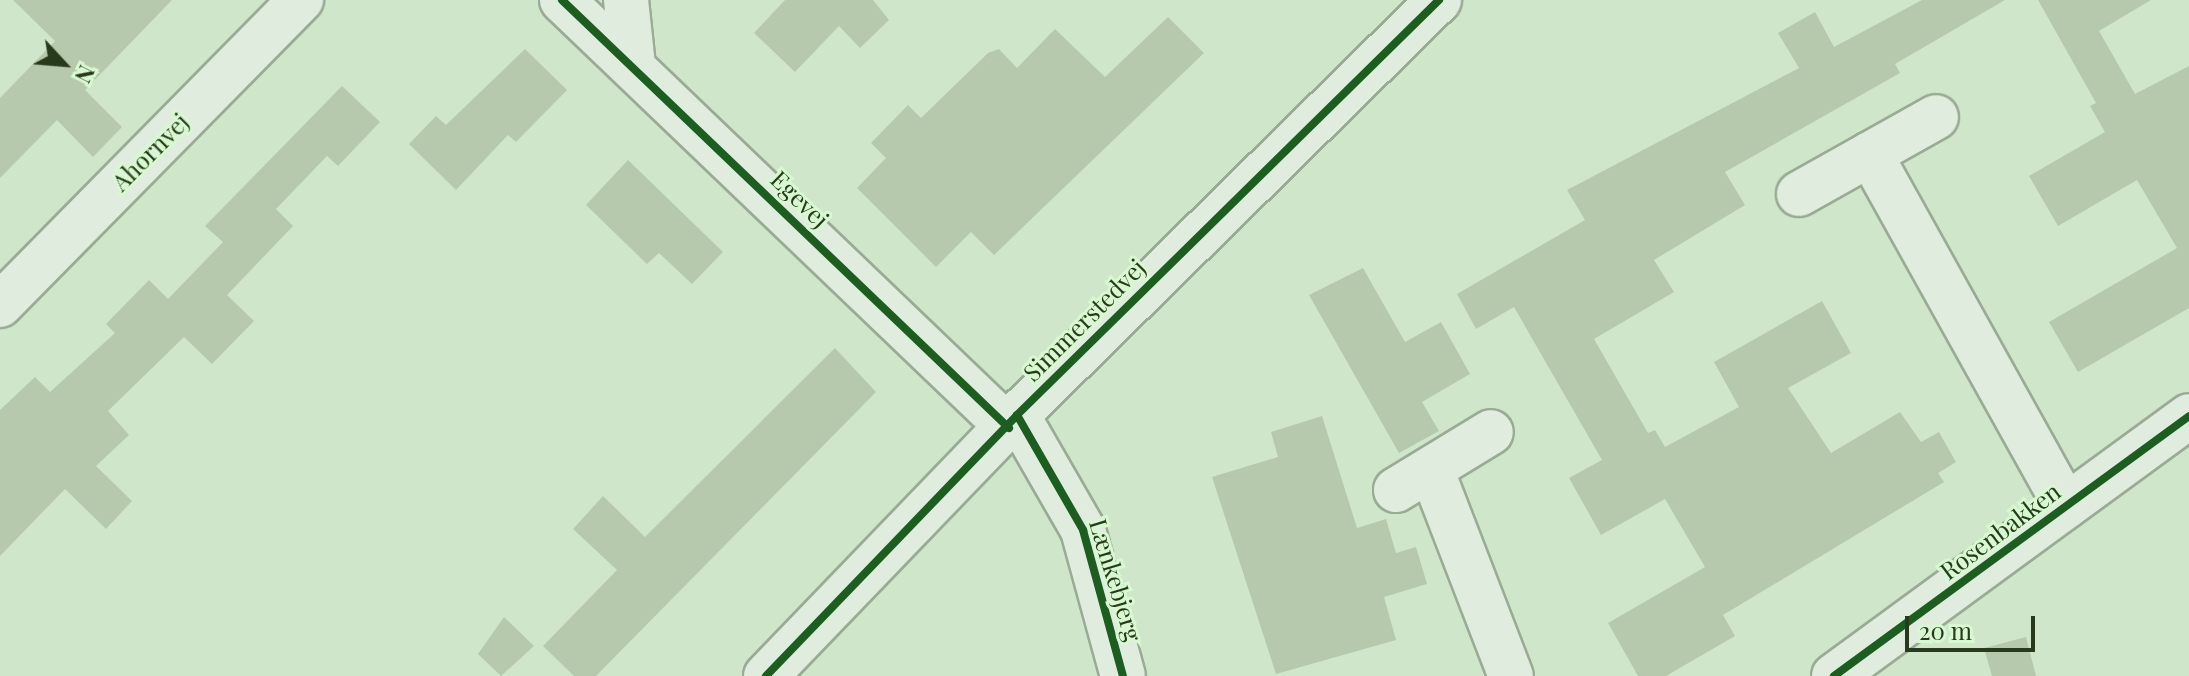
<!DOCTYPE html>
<html>
<head>
<meta charset="utf-8">
<style>
	body { margin:0 }
	#map { position:relative; width:2189px; height:676px; overflow:hidden; background:#d0e6cb; font-family:"Playfair Display",serif }
	div>[style] { position:absolute }
	[style*='--x'] { left:calc(var(--x)*1px); top:calc(var(--y)*1px); width:calc(var(--w)*1px); rotate:calc(var(--a)*1deg) }
	.building>* { inset:0; background:#b6c9ac }
	.roads { filter:drop-shadow(2px 0 #9aab95) drop-shadow(-2px 0 #9aab95) drop-shadow(0 2px #9aab95) drop-shadow(0 -2px #9aab95) }
	.minor>* { height:44px; margin:-22px; padding:0 22px; transform-origin:22px; border-radius:22px; background:#e0edde }
	.tertiary>* { height:44px; margin:-22px; padding:0 22px; transform-origin:22px; border-radius:22px; background:#e0edde }
	.cycleway>* { height:8px; margin:-4px; padding:0 4px; transform-origin:4px; border-radius:4px; background:#1b5e20 }
	span { translate:-50% -50%; white-space:nowrap; text-align:center; line-height:1.15; -webkit-text-stroke:6px #d7f8d0; paint-order:stroke }
	.street-label { font-size:24px; color:#283a1c }
	.north { position:absolute; left:24px; top:24px; width:80px; height:80px; -webkit-text-stroke:6px #d7f8d0; paint-order:stroke; rotate:116deg; font-size:22px; font-weight:700; line-height:32px; text-align:center; color:#283a1c }
	.north::after { content:''; display:block; margin:auto; width:28px; height:36px; background:#283a1c; clip-path:polygon(50% 0,100% 100%,50% 72%,0 100%) }
	.scale { position:absolute; left:1905px; top:616px; width:130px; height:36px; box-sizing:border-box; border:4px solid #283a1c; border-top:0; padding-left:10px; font-size:24px; line-height:28px; white-space:nowrap; color:#283a1c; -webkit-text-stroke:6px #d7f8d0; paint-order:stroke }
</style>
</head>
<body>
<div id="map">
	<div class="building">
		<i style="clip-path:polygon(13px 0,172px 0,85px 90px,122px 127px,93px 157px,57px 120px,0 178px,0 98px,55px 41px)"></i>
		<i style="clip-path:polygon(785px 0,873px 0,889px 20px,860px 48px,839px 26px,795px 72px,754px 33px)"></i>
		<i style="clip-path:polygon(1922px 0,2005px 0,1895px 64px,1900px 73px,1725px 172px,1745px 205px,1654px 260px,1674px 292px,1594px 339px,1648px 433px,1655px 430px,1665px 447px,1739px 407px,1714px 362px,1822px 301px,1851px 353px,1788px 388px,1831px 453px,1900px 412px,1921px 442px,1939px 432px,1956px 462px,1938px 473px,1944px 482px,1723px 615px,1735px 636px,1666px 676px,1638px 676px,1608px 623px,1705px 567px,1665px 499px,1601px 535px,1569px 478px,1602px 460px,1514px 307px,1476px 329px,1457px 294px,1585px 220px,1567px 190px,1799px 68px,1778px 33px,1815px 12px,1834px 47px)"></i>
		<i style="clip-path:polygon(2038px 0,2151px 0,2099px 31px,2135px 94px,2189px 66px,2189px 308px,2078px 372px,2049px 322px,2177px 248px,2137px 180px,2058px 226px,2029px 176px,2105px 132px,2090px 106px,2096px 103px)"></i>
		<i style="clip-path:polygon(1168px 17px,1204px 53px,994px 255px,971px 232px,936px 267px,857px 188px,886px 158px,871px 143px,908px 105px,921px 118px,988px 53px,999px 49px,1017px 68px,1055px 29px,1105px 77px)"></i>
		<i style="clip-path:polygon(525px 49px,567px 90px,516px 142px,508px 135px,456px 190px,409px 144px,436px 116px,446px 125px)"></i>
		<i style="clip-path:polygon(342px 86px,380px 122px,338px 166px,327px 156px,276px 209px,293px 226px,227px 295px,254px 321px,212px 364px,184px 337px,108px 411px,129px 435px,96px 466px,132px 501px,106px 529px,65px 489px,0 556px,0 410px,35px 377px,50px 392px,115px 333px,106px 324px,149px 280px,168px 299px,223px 242px,205px 226px)"></i>
		<i style="clip-path:polygon(628px 160px,723px 252px,692px 284px,659px 253px,647px 264px,586px 205px)"></i>
		<i style="clip-path:polygon(1363px 268px,1405px 342px,1441px 322px,1470px 374px,1422px 402px,1439px 431px,1399px 453px,1309px 295px)"></i>
		<i style="clip-path:polygon(835px 348px,876px 392px,596px 676px,574px 676px,543px 646px,617px 570px,573px 529px,603px 496px,645px 537px)"></i>
		<i style="clip-path:polygon(1322px 416px,1357px 528px,1386px 519px,1396px 553px,1416px 547px,1427px 584px,1384px 597px,1396px 640px,1276px 674px,1212px 477px,1278px 457px,1271px 432px)"></i>
		<i style="clip-path:polygon(504px 617px,534px 646px,501px 676px,478px 654px)"></i>
		<i style="clip-path:polygon(2026px 637px,2036px 676px,1992px 676px,1984px 648px)"></i>
	</div>
	<div class="roads">
		<div class="minor">
			<i style="--x:562;--y:0;--w:619;--a:43.76"></i>
			<i style="--x:626;--y:0;--w:66;--a:83.9"></i>
			<i style="--x:1870;--y:154;--w:403;--a:60.9"></i>
			<i style="--x:1799;--y:194;--w:157;--a:-29.3"></i>
			<i style="--x:0;--y:305;--w:429;--a:-45.4"></i>
			<i style="--x:1431;--y:469;--w:222;--a:68.9"></i>
			<i style="--x:1396;--y:490;--w:111;--a:-31.4"></i>
			<i style="--x:1834;--y:676;--w:440;--a:-36.2"></i>
		</div>
		<div class="tertiary">
			<i style="--x:1017;--y:415;--w:133;--a:60.1"></i>
			<i style="--x:1083;--y:530;--w:151;--a:74.7"></i>
			<i style="--x:766;--y:676;--w:362;--a:-46.1"></i>
			<i style="--x:1017;--y:415;--w:592;--a:-44.52"></i>
		</div>
	</div>
	<div class="cycleway">
		<i style="--x:562;--y:0;--w:619;--a:43.76"></i>
		<i style="--x:1017;--y:415;--w:133;--a:60.1"></i>
		<i style="--x:1083;--y:530;--w:151;--a:74.7"></i>
		<i style="--x:766;--y:676;--w:362;--a:-46.1"></i>
		<i style="--x:1017;--y:415;--w:592;--a:-44.52"></i>
		<i style="--x:1834;--y:676;--w:440;--a:-36.2"></i>
	</div>
	<div class="street-label">
		<span style="left:150px;top:152px;rotate:-45deg">Ahornvej</span>
		<span style="left:800px;top:199px;rotate:44deg">Egevej</span>
		<span style="left:1084px;top:320px;rotate:-45deg">Simmerstedvej</span>
		<span style="left:2000px;top:531px;rotate:-37deg">Rosenbakken</span>
		<span style="left:1116px;top:580px;rotate:73deg">Lænkebjerg</span>
	</div>
	<div class="north">N</div>
	<div class="scale">20 m</div>
</div>
</body>
</html>
